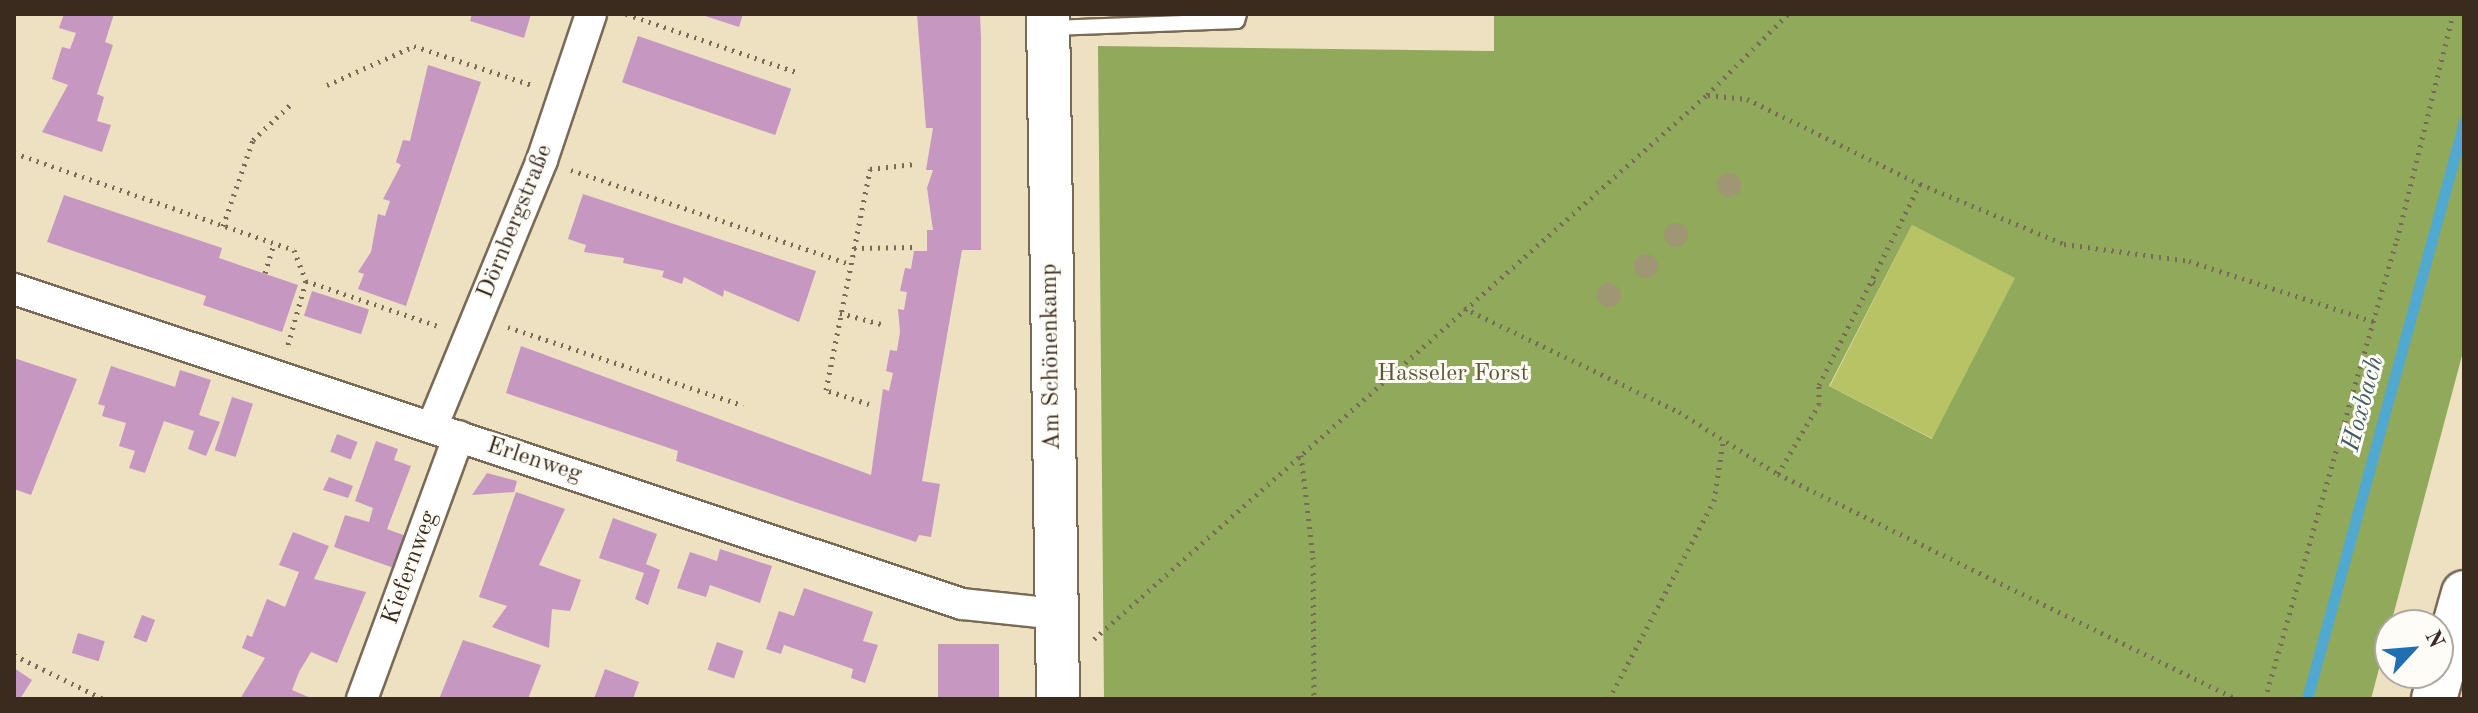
<!DOCTYPE html>
<html>
<head>
<meta charset="utf-8">
<style>
	body { margin:0 }
	#map { position:relative; width:2478px; height:713px; overflow:hidden; background:#ede1c1; font-family:"Old Standard TT",serif }
	div>[style] { position:absolute }
	[style*='--x'] { left:calc(var(--x)*1px); top:calc(var(--y)*1px); width:calc(var(--w)*1px); rotate:calc(var(--a)*1deg) }
	.green>* { inset:0; background:#b7c365; transform-origin:0 0 }
	.forest>* { inset:0; background:#91a95a }
	.stream>* { height:11px; margin:-5.5px; padding:0 5.5px; transform-origin:5.5px; border-radius:5.5px; background:#52a9cf }
	.building>* { inset:0; background:#c697c1; transform-origin:0 0 }
	.path>* { height:5px; margin-top:-2.5px; transform-origin:0; background:repeating-linear-gradient(90deg,#796a57 0 2px,transparent 0 8px) }
	.roads { filter:drop-shadow(2px 0 #796a57) drop-shadow(-2px 0 #796a57) drop-shadow(0 2px #796a57) drop-shadow(0 -2px #796a57) }
	.service>* { height:14px; margin:-7px; padding:0 7px; transform-origin:7px; border-radius:7px; background:#fff }
	.minor>* { height:30px; margin:-15px; padding:0 15px; transform-origin:15px; border-radius:15px; background:#fff }
	.secondary>* { height:42px; margin:-21px; padding:0 21px; transform-origin:21px; border-radius:21px; background:#fff }
	.motorway>* { height:44px; margin:-22px; padding:0 22px; transform-origin:22px; border-radius:22px; background:#fff }
	.trees>* { width:24px; height:24px; margin:-12px; border-radius:50%; background:#9f9673 }
	span { translate:-50% -50%; white-space:nowrap; text-align:center; line-height:1.15; -webkit-text-stroke:6px #fdfcf7; paint-order:stroke }
	.street-label { font-size:24px; color:#3b2a1e }
	.park-label { font-size:24px; color:#605833 }
	.water-label { font-size:26px; color:#445d65; font-style:italic }
	.frame { position:absolute; inset:0; border:16px solid #3b2a1e; pointer-events:none }
	.north { position:absolute; left:2374px; top:609px; width:80px; height:80px; box-sizing:border-box; background:#fdfcf7; border:2px solid #afa8a0; border-radius:50%; rotate:64deg; font-size:22px; font-weight:700; line-height:32px; text-align:center; color:#3b2a1e }
	.north::after { content:''; display:block; margin:auto; width:28px; height:36px; background:#1f6fb2; clip-path:polygon(50% 0,100% 100%,50% 72%,0 100%) }
</style>
</head>
<body>
<div id="map">
	<div class="green">
		<i style="left:1912px;top:225px;width:116px;height:181px;rotate:27deg"></i>
	</div>
	<div class="forest">
		<i style="clip-path:polygon(evenodd,1494px 14px,2464px 14px,2464px 348px,2371px 699px,1104px 699px,1098px 46px,1494px 51px,1494px 14px,1912px 225px,2015px 278px,1932px 439px,1829px 386px,1912px 225px)"></i>
	</div>
	<div class="stream">
		<i style="--x:2307;--y:699;--w:598;--a:-74.78"></i>
	</div>
	<div class="building">
		<i style="clip-path:polygon(64px 14px,114px 14px,105px 42px,113px 45px,97px 94px,104px 97px,97px 121px,111px 125px,102px 152px,42px 132px,68px 85px,52px 79px,62px 47px,70px 49px,76px 33px,59px 28px)"></i>
		<i style="clip-path:polygon(472px 14px,531px 14px,524px 38px,470px 21px)"></i>
		<i style="clip-path:polygon(699px 14px,743px 14px,739px 27px)"></i>
		<i style="clip-path:polygon(917px 14px,980px 14px,981px 38px,981px 250px,962px 250px,939px 381px,922px 481px,940px 484px,931px 537px,919px 535px,916px 542px,801px 504px,676px 461px,678px 451px,506px 393px,521px 346px,871px 475px,883px 389px,889px 391px,893px 373px,886px 371px,890px 350px,897px 351px,900px 332px,898px 309px,904px 310px,907px 292px,900px 291px,905px 268px,911px 269px,914px 251px,927px 251px,927px 230px,933px 230px,927px 188px,933px 170px,926px 170px,933px 128px,926px 128px)"></i>
		<i style="left:638px;top:36px;width:162px;height:49px;rotate:19deg"></i>
		<i style="clip-path:polygon(428px 65px,481px 82px,406px 306px,358px 289px,364px 274px,358px 272px,371px 252px,378px 214px,385px 216px,390px 201px,383px 199px,401px 165px,396px 162px,403px 140px,410px 141px)"></i>
		<i style="clip-path:polygon(583px 194px,816px 271px,799px 322px,724px 290px,723px 297px,684px 277px,682px 284px,662px 277px,664px 271px,623px 263px,624px 258px,584px 252px,586px 245px,568px 239px)"></i>
		<i style="clip-path:polygon(64px 195px,222px 248px,219px 258px,298px 285px,282px 332px,203px 305px,206px 296px,47px 242px)"></i>
		<i style="left:312px;top:291px;width:60px;height:26px;rotate:18deg"></i>
		<i style="clip-path:polygon(14px 358px,77px 379px,31px 495px,14px 489px)"></i>
		<i style="clip-path:polygon(111px 366px,175px 387px,180px 370px,211px 380px,199px 415px,220px 422px,206px 456px,188px 449px,194px 431px,164px 421px,145px 473px,129px 468px,135px 451px,119px 446px,126px 423px,102px 416px,105px 406px,98px 404px)"></i>
		<i style="left:232px;top:397px;width:22px;height:56px;rotate:18deg"></i>
		<i style="left:337px;top:434px;width:22px;height:19px;rotate:21deg"></i>
		<i style="clip-path:polygon(376px 441px,398px 449px,394px 460px,411px 466px,387px 529px,406px 536px,394px 568px,334px 547px,345px 515px,369px 522px,373px 508px,355px 501px)"></i>
		<i style="clip-path:polygon(487px 473px,517px 481px,514px 492px,472px 495px)"></i>
		<i style="clip-path:polygon(329px 477px,353px 486px,348px 498px,323px 490px)"></i>
		<i style="clip-path:polygon(516px 492px,565px 509px,539px 565px,581px 580px,570px 611px,552px 609px,549px 648px,492px 627px,507px 606px,479px 597px)"></i>
		<i style="clip-path:polygon(613px 518px,657px 534px,646px 564px,660px 570px,648px 605px,635px 599px,644px 573px,599px 558px)"></i>
		<i style="clip-path:polygon(293px 532px,329px 546px,314px 579px,366px 592px,337px 663px,311px 652px,299px 672px,292px 690px,313px 699px,240px 699px,265px 658px,242px 648px,247px 635px,252px 637px,267px 599px,285px 607px,299px 572px,279px 565px)"></i>
		<i style="clip-path:polygon(720px 549px,772px 566px,760px 603px,710px 585px,706px 597px,677px 588px,690px 552px,717px 561px)"></i>
		<i style="clip-path:polygon(804px 588px,873px 612px,863px 641px,878px 645px,865px 683px,851px 678px,853px 669px,784px 645px,781px 654px,766px 649px,779px 611px,794px 616px)"></i>
		<i style="left:142px;top:615px;width:14px;height:24px;rotate:21deg"></i>
		<i style="left:78px;top:633px;width:28px;height:21px;rotate:17deg"></i>
		<i style="clip-path:polygon(463px 640px,541px 665px,528px 699px,439px 699px)"></i>
		<i style="left:717px;top:642px;width:28px;height:29px;rotate:19deg"></i>
		<i style="left:938px;top:644px;width:61px;height:55px"></i>
		<i style="clip-path:polygon(14px 668px,32px 680px,20px 699px,14px 699px)"></i>
		<i style="clip-path:polygon(605px 669px,639px 682px,633px 699px,594px 699px)"></i>
	</div>
	<div class="path">
		<i style="--x:626;--y:14;--w:183;--a:18.8"></i>
		<i style="--x:327;--y:85;--w:95;--a:-24.1"></i>
		<i style="--x:414;--y:46;--w:127;--a:18.3"></i>
		<i style="--x:1708;--y:95;--w:39;--a:6"></i>
		<i style="--x:1747;--y:99;--w:193;--a:26.2"></i>
		<i style="--x:1920;--y:184;--w:156;--a:22.6"></i>
		<i style="--x:2064;--y:244;--w:126;--a:7.7"></i>
		<i style="--x:2189;--y:261;--w:194;--a:18.1"></i>
		<i style="--x:14;--y:153;--w:296;--a:19.1"></i>
		<i style="--x:294;--y:250;--w:33;--a:69"></i>
		<i style="--x:306;--y:281;--w:70;--a:105.8"></i>
		<i style="--x:571;--y:170;--w:295;--a:18.6"></i>
		<i style="--x:223;--y:226;--w:91;--a:-70.8"></i>
		<i style="--x:253;--y:140;--w:54;--a:-43.5"></i>
		<i style="--x:854;--y:248;--w:61;--a:-0.9"></i>
		<i style="--x:265;--y:273;--w:31;--a:-73"></i>
		<i style="--x:306;--y:281;--w:143;--a:18.8"></i>
		<i style="--x:1873;--y:282;--w:8;--a:30"></i>
		<i style="--x:1464;--y:308;--w:239;--a:25.8"></i>
		<i style="--x:1679;--y:412;--w:117;--a:32.1"></i>
		<i style="--x:1778;--y:474;--w:510;--a:26.16"></i>
		<i style="--x:840;--y:313;--w:47;--a:14.9"></i>
		<i style="--x:508;--y:327;--w:248;--a:18.4"></i>
		<i style="--x:869;--y:404;--w:45;--a:-162"></i>
		<i style="--x:826;--y:390;--w:225;--a:-78.7"></i>
		<i style="--x:870;--y:169;--w:44;--a:-6.5"></i>
		<i style="--x:1301;--y:455;--w:103;--a:83.3"></i>
		<i style="--x:1313;--y:557;--w:142;--a:89.6"></i>
		<i style="--x:1778;--y:474;--w:81;--a:-59.6"></i>
		<i style="--x:1819;--y:404;--w:19;--a:-90"></i>
		<i style="--x:1819;--y:385;--w:225;--a:-63.3"></i>
		<i style="--x:1094;--y:639;--w:820;--a:-41.59"></i>
		<i style="--x:1707;--y:95;--w:115;--a:-45"></i>
		<i style="--x:14;--y:655;--w:99;--a:26.3"></i>
		<i style="--x:1609;--y:699;--w:224;--a:-62.1"></i>
		<i style="--x:1714;--y:501;--w:60;--a:-81.3"></i>
		<i style="--x:2265;--y:699;--w:478;--a:-74"></i>
		<i style="--x:2397;--y:240;--w:233;--a:-76.1"></i>
	</div>
	<div class="roads">
		<div class="service">
			<i style="--x:1052;--y:28;--w:185;--a:-2.2"></i>
			<i style="--x:1237;--y:21;--w:7;--a:-74"></i>
		</div>
		<div class="minor">
			<i style="--x:14;--y:289;--w:999;--a:18.38"></i>
			<i style="--x:962;--y:604;--w:96;--a:6"></i>
			<i style="--x:432;--y:427;--w:289;--a:-67.6"></i>
			<i style="--x:542;--y:160;--w:154;--a:-71.4"></i>
			<i style="--x:362;--y:699;--w:280;--a:-69.8"></i>
		</div>
		<div class="secondary">
			<i style="--x:1048;--y:14;--w:685;--a:89.16"></i>
		</div>
		<div class="motorway">
			<i style="--x:2434;--y:699;--w:110;--a:-74.2"></i>
		</div>
	</div>
	<div class="trees">
		<i style="left:1729px;top:185px"></i>
		<i style="left:1676px;top:235px"></i>
		<i style="left:1646px;top:266px"></i>
		<i style="left:1609px;top:295px"></i>
	</div>
	<div class="street-label">
		<span style="left:516px;top:222px;rotate:-68deg">Dörnbergstraße</span>
		<span style="left:1052px;top:357px;rotate:-91deg">Am Schönenkamp</span>
		<span style="left:534px;top:461px;rotate:18deg">Erlenweg</span>
		<span style="left:411px;top:568px;rotate:-70deg">Kiefernweg</span>
	</div>
	<div class="park-label">
		<span style="left:1453px;top:375px">Hasseler Forst</span>
	</div>
	<div class="water-label">
		<span style="left:2364px;top:404px;rotate:-75deg">Hoxbach</span>
	</div>
	<div class="frame"></div>
	<div class="north">N</div>
</div>
</body>
</html>
